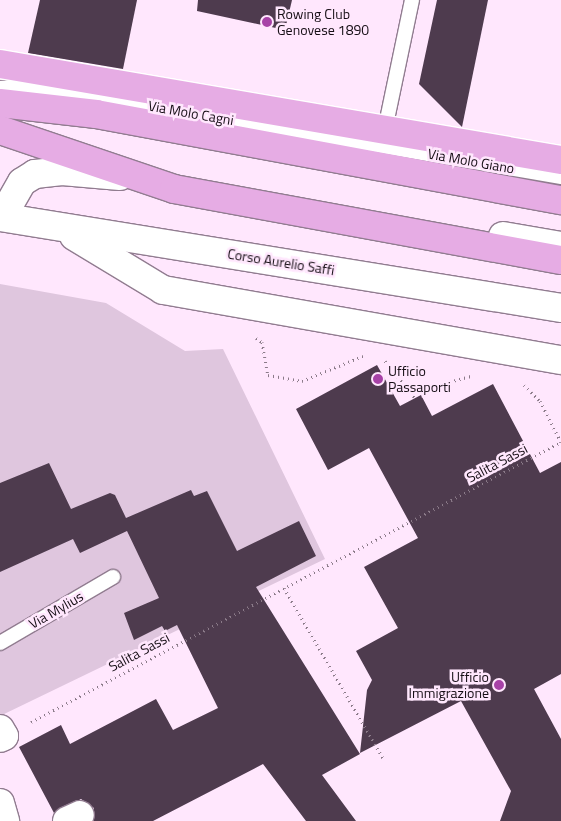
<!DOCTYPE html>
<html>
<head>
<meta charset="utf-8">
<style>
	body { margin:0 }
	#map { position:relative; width:561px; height:821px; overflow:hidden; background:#ffe7fd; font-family:"Titillium Web",sans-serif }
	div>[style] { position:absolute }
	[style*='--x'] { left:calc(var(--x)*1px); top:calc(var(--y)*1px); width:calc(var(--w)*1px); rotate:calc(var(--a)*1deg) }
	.green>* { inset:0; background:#dfc6de }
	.building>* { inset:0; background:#4e3b4e }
	.path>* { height:3px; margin-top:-1.5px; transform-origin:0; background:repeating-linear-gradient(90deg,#8b7b89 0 1px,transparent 0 5px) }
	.roads { filter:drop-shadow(1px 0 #917c90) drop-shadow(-1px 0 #917c90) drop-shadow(0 1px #917c90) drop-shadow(0 -1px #917c90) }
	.service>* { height:14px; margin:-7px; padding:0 7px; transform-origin:7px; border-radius:7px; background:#fff }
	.minor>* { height:28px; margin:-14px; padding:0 14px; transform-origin:14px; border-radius:14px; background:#fff }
	.secondary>* { height:28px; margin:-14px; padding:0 14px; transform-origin:14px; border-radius:14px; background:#fff }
	.trunk>* { height:28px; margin:-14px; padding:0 14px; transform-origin:14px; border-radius:14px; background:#e6ace4 }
	.bridges { filter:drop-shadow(1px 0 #fff) drop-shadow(-1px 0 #fff) drop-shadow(0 1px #fff) drop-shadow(0 -1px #fff) }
	.trunk-bridge>* { height:28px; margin:-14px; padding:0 14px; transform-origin:14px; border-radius:14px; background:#e6ace4 }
	.dots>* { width:14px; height:14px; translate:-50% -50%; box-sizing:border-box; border:2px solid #ffe7fd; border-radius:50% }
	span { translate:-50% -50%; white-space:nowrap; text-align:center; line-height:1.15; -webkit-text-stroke:5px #ffe7fd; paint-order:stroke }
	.poi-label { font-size:14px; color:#150d14 }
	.left { translate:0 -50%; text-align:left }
	.right { translate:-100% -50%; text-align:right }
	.street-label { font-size:14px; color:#150d14 }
</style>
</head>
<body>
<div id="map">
	<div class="green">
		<i style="clip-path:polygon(0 284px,106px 303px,185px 351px,223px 349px,325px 559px,0 716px)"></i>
	</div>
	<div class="building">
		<i style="clip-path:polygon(40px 0,137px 0,123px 69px,28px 53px)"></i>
		<i style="clip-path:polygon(198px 0,292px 0,285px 30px,197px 11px)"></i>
		<i style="clip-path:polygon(437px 0,488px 0,462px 127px,419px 84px)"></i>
		<i style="clip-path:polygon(377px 365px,400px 406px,421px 395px,432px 416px,493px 384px,540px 473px,561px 462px,561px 674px,534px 689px,561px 739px,561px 821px,500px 821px,511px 791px,461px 701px,360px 753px,367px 690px,372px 680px,356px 651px,398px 628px,364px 567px,418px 538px,369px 448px,328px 470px,296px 409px)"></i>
		<i style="clip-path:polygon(49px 463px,71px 509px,110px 493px,115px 495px,126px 518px,191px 490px,194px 496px,207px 491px,237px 551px,299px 521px,316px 556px,256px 587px,360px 754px,322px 775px,356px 821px,306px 821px,263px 764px,153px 821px,94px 821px,94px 808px,81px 799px,54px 813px,19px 747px,61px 725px,70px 744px,156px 699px,173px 730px,218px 708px,177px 625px,165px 631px,162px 626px,134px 640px,124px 613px,159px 598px,127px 531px,80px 553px,73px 539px,0 572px,0 483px)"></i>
	</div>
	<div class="path">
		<i style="--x:256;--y:338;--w:7;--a:34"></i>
		<i style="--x:262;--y:342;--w:34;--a:80"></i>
		<i style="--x:268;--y:375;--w:35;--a:10"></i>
		<i style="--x:302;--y:381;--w:66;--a:-22.3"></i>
		<i style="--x:385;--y:361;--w:48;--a:51"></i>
		<i style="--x:524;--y:385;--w:23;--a:45"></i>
		<i style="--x:540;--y:401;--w:46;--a:62.9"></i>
		<i style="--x:411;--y:392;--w:62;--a:-14.9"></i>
		<i style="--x:284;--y:588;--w:197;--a:59.8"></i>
		<i style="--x:31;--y:722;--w:599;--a:-27.85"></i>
	</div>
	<div class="roads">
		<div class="service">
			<i style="--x:0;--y:88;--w:31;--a:-4"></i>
			<i style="--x:31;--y:86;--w:538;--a:9.74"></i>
			<i style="--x:384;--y:134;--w:137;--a:-78.2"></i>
			<i style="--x:0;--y:643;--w:131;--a:-30.3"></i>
		</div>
		<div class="minor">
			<i style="--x:0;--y:729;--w:8;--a:60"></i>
			<i style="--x:4;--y:736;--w:4;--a:153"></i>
			<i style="--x:0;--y:803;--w:19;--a:74"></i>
			<i style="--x:67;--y:821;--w:14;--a:-25"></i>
		</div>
		<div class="secondary">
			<i style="--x:0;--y:217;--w:568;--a:9.21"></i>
			<i style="--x:2;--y:217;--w:40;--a:-60.3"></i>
			<i style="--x:22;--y:182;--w:15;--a:-32"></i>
			<i style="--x:35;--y:174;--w:27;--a:-6"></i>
			<i style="--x:62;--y:171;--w:58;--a:4.9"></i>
			<i style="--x:74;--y:236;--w:104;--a:31.2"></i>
			<i style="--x:163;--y:290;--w:404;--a:10"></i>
			<i style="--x:503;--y:236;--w:59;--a:9.8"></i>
		</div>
		<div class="trunk">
			<i style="--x:0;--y:103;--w:97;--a:6.5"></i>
			<i style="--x:96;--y:114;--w:473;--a:10.5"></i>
			<i style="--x:0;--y:130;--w:184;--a:18.7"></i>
			<i style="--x:174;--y:189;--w:393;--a:10.4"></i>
		</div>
	</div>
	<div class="bridges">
		<div class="trunk-bridge">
			<i style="--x:0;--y:64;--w:569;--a:9.71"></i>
		</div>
	</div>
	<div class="dots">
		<i style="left:267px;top:22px;background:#a742a7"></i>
		<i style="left:378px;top:379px;background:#a742a7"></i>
		<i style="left:499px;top:685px;background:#a742a7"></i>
	</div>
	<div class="poi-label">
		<span class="left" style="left:277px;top:22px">Rowing Club<br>Genovese 1890</span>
		<span class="left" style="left:388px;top:379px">Ufficio<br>Passaporti</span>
		<span class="right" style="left:489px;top:685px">Ufficio<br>Immigrazione</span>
	</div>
	<div class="street-label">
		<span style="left:191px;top:113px;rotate:10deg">Via Molo Cagni</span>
		<span style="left:471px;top:161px;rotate:10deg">Via Molo Giano</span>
		<span style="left:281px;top:262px;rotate:9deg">Corso Aurelio Saffi</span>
		<span style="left:497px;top:463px;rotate:-28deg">Salita Sassi</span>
		<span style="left:56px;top:610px;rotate:-30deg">Via Mylius</span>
		<span style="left:139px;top:652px;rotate:-28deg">Salita Sassi</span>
	</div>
</div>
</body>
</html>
